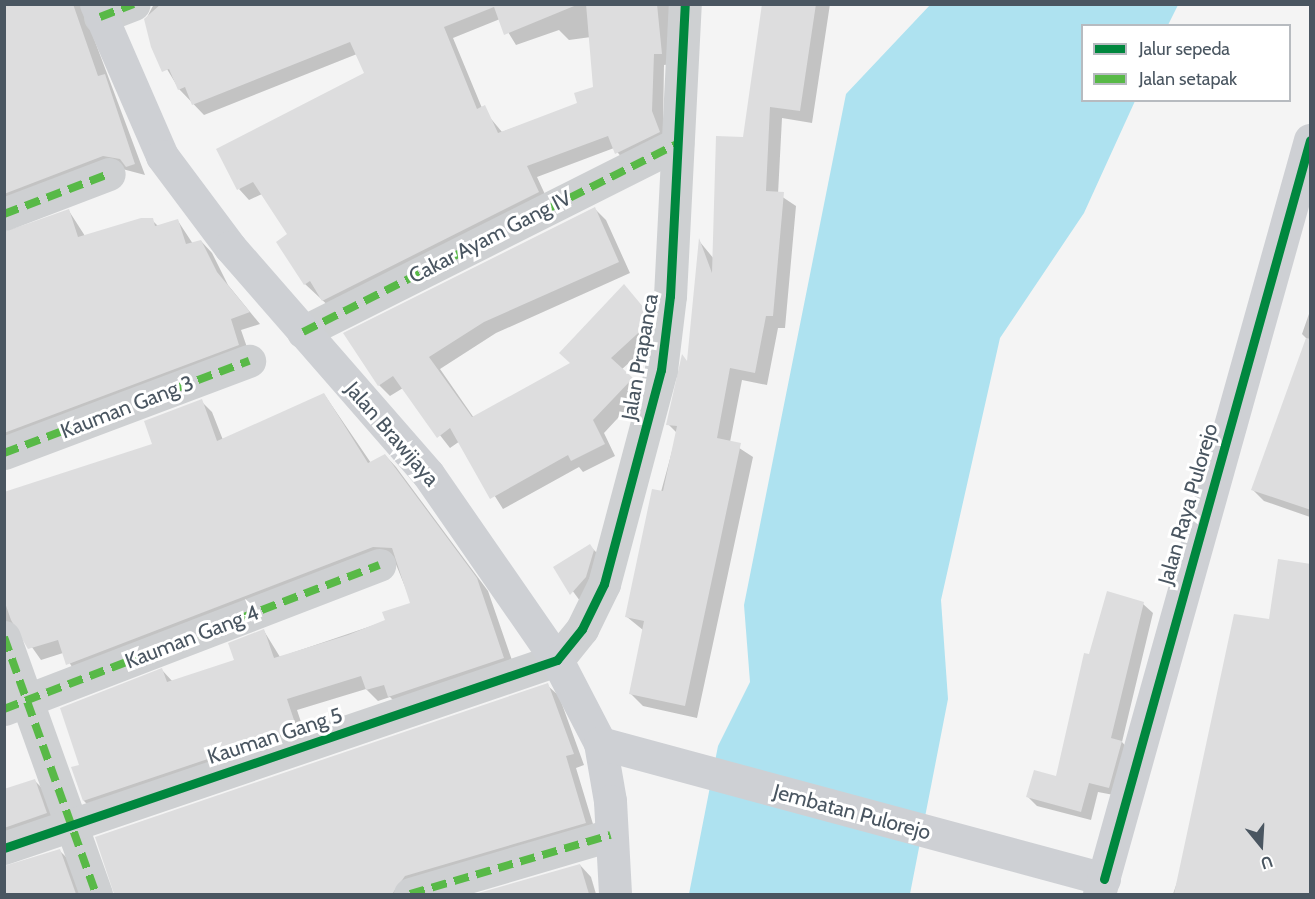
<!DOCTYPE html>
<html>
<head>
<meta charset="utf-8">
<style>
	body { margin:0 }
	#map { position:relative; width:1315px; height:899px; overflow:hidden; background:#f4f4f4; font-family:Cabin,sans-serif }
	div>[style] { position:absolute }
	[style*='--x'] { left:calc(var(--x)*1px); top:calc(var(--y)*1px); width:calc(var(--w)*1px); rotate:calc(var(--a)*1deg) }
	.water>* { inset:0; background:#aee2f0 }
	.shadow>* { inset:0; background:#0003 }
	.building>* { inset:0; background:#ddddde }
	.street>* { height:33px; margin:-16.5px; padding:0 16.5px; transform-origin:16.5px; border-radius:16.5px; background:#ced0d2 }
	.secondary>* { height:33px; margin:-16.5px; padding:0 16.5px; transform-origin:16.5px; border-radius:16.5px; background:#ced0d4 }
	.quiet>* { height:8px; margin-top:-4px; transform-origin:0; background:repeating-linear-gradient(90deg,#58b947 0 15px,transparent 0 23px) }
	.cycleway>* { height:9px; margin:-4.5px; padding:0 4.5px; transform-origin:4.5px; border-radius:4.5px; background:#00873e }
	span { translate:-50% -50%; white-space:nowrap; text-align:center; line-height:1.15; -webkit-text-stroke:6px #fff; paint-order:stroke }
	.street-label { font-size:21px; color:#4a5661 }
	.frame { position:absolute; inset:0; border:6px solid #4a5661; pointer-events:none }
	.legend { position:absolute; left:1081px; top:24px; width:210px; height:78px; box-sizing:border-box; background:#fff; border:2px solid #b7bbc0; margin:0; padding:8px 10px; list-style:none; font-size:18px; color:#4a5661 }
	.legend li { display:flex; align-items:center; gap:12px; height:30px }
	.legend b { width:30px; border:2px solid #b7bbc0 }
	.north { position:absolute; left:1231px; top:815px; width:60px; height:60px; -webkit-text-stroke:4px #fff; paint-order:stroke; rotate:162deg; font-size:16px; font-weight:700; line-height:24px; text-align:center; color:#4a5661 }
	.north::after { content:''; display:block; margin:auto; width:21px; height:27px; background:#4a5661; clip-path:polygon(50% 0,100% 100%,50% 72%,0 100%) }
</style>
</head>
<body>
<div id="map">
	<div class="water">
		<i style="clip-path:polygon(930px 5px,1178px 5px,1168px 25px,1082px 26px,1082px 100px,1135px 101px,1084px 213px,1000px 338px,941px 600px,948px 699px,910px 894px,689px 894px,718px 746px,750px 682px,744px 605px,846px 94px)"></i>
	</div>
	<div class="shadow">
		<i style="clip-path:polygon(4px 4px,81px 4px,145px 175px,115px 167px,4px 212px)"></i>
		<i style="clip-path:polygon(evenodd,154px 4px,671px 4px,672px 64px,664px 65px,663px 123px,669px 143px,627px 164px,614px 148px,537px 177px,549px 203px,334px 311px,305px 284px,289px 235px,262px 194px,249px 200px,239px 189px,366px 74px,357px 54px,204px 115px,179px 89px,153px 46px,146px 19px,154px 4px,500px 19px,516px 45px,559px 30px,569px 40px,591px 37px,595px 89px,579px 104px,502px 132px,482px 108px,453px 38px,500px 19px)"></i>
		<i style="clip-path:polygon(764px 4px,830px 4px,812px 123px,782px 118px,778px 194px,796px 206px,785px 328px,778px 328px,767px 385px,742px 380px,730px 442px,753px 457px,697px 718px,643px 706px,630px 693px,643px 630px,627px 617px,677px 433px,668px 424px,689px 363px,700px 242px,714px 259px,744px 138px)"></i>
		<i style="clip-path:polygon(595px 209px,606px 220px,630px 273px,496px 333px,440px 369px,474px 418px,572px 363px,624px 286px,660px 327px,659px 336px,621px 370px,643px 391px,604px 433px,615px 456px,583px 472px,579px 467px,503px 509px,460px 441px,450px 448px,403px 388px,390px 396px,379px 385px)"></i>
		<i style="clip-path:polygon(69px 211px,85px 236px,152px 220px,159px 227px,178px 221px,193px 244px,201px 241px,212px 253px,228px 285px,260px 324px,241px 330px,250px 356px,4px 447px,4px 232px)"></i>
		<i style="clip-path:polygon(1310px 311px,1310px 517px,1264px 501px,1253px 490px,1307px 339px,1302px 334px)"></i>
		<i style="clip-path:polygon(324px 394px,371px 463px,385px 455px,396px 467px,488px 591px,515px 669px,401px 708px,390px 697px,378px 701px,366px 689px,297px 710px,307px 740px,95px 812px,84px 801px,81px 766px,162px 670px,173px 682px,236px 660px,264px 631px,280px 657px,386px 621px,412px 604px,393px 557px,78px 676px,63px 653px,41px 660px,22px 633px,4px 636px,4px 524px,154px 445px,201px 401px,212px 412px,223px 440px)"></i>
		<i style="clip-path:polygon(590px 546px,601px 557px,583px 605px,555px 567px)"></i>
		<i style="clip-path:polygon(1310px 565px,1310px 894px,1173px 894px,1270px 620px)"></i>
		<i style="clip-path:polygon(1143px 604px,1153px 613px,1122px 742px,1131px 752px,1119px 796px,1098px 792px,1091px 820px,1037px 806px,1028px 797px,1057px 778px,1090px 656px)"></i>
		<i style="clip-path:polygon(547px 685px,559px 696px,584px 765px,576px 768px,596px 834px,407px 894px,114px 894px,115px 888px)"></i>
		<i style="clip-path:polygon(35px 781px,46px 792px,58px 825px,4px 845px,4px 791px)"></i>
		<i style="clip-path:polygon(60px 851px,71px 862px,83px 894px,4px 894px,4px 868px)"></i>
		<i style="clip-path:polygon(580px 865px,591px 877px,596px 894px,480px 894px)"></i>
	</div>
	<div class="building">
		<i style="clip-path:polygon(4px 4px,73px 4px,98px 76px,105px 74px,135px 164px,126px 167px,120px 159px,103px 156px,4px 194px)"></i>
		<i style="clip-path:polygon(161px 4px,579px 4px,504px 35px,494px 7px,444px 27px,477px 109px,485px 105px,498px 133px,577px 103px,574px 93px,593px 87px,586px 4px,657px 4px,662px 54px,654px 54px,652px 111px,660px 132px,615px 154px,608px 136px,527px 166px,539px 192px,322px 301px,310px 281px,304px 285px,276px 242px,287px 234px,253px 182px,237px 190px,216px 149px,364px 73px,350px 42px,192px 105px,185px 87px,178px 90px,169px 69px,162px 72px,151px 47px,144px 19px)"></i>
		<i style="clip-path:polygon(762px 4px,816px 4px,800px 111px,770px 107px,766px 191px,784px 192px,773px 316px,766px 316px,755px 373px,730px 368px,717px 438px,741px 443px,685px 706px,629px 694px,644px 621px,625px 617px,652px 489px,663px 491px,677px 426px,666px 425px,682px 354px,687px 361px,699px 238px,712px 273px,716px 136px,743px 137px)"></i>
		<i style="clip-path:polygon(595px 207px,619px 262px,484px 322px,429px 357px,472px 417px,570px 363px,559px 353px,624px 284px,649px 314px,648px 324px,611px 358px,633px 378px,593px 420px,605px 444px,571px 461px,568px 455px,490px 499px,450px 428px,437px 438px,393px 376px,378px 386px,343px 333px)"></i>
		<i style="clip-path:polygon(69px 209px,78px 237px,141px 218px,153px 218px,155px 226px,178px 219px,186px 244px,201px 240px,217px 272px,250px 312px,231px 319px,239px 345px,4px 433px,4px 232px)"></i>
		<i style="clip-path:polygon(1306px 338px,1311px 339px,1311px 510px,1251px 490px)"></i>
		<i style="clip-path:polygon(324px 393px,368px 463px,385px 454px,477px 578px,504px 658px,388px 697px,384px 685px,366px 690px,361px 676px,287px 699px,297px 729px,83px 801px,71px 767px,79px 765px,60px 708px,162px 668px,167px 682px,234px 660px,228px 643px,264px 629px,274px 658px,348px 635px,385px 620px,382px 612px,410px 603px,392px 548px,373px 547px,66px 665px,58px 640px,28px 649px,11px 620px,4px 600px,4px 492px,152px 444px,144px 421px,202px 399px,217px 441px)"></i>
		<i style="clip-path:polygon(590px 544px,594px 550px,586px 577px,570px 595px,553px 567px)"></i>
		<i style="clip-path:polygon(1278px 559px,1311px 564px,1311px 894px,1174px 894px,1234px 614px,1269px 619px)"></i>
		<i style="clip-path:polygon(1107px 591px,1144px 602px,1111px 738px,1122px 741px,1109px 788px,1089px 783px,1081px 812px,1026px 797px,1034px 770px,1056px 776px,1084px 653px,1089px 654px)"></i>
		<i style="clip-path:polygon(548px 683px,574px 754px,566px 756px,586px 823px,405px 876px,392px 894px,114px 894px,95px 837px)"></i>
		<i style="clip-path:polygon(35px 779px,47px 813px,4px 828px,4px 789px)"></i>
		<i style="clip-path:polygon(60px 849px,76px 894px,4px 894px,4px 866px)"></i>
		<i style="clip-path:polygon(580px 864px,589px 894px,475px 894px)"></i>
	</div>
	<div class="street">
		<i style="--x:100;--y:17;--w:36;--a:-21"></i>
		<i style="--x:4;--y:214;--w:112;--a:-20.9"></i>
		<i style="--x:303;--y:332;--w:419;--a:-26.7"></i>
		<i style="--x:4;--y:453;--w:262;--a:-20.6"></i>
		<i style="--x:4;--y:637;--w:273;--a:70.3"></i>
		<i style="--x:4;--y:709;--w:402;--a:-21"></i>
		<i style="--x:4;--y:848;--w:584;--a:-18.78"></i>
		<i style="--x:557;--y:660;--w:40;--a:-51"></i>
		<i style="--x:582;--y:629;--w:50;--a:-63.9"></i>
		<i style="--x:604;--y:584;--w:221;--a:-75.1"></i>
		<i style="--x:661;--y:370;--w:75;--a:-83.1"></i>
		<i style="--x:670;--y:296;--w:292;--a:-87.1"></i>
		<i style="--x:410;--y:894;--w:209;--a:-16.4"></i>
	</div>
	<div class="secondary">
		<i style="--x:96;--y:4;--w:166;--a:66.5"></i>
		<i style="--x:162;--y:156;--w:114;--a:53.2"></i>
		<i style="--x:230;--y:247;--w:301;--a:48.9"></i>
		<i style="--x:428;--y:474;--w:226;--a:55.3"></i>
		<i style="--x:557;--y:660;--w:93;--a:62.6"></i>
		<i style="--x:600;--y:743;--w:59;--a:80.2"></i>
		<i style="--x:610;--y:801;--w:93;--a:86.9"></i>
		<i style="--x:600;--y:743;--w:522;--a:15.1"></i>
		<i style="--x:1099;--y:894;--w:783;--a:-74.37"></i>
	</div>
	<div class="quiet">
		<i style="--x:100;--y:17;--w:36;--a:-21"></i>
		<i style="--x:4;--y:214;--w:112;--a:-20.9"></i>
		<i style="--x:303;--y:332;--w:419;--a:-26.7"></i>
		<i style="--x:4;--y:453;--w:262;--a:-20.6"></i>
		<i style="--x:4;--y:637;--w:273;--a:70.3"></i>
		<i style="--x:4;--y:709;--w:402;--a:-21"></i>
		<i style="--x:410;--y:894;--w:209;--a:-16.4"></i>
	</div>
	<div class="cycleway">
		<i style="--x:4;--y:848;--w:584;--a:-18.78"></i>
		<i style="--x:557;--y:660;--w:40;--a:-51"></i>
		<i style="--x:582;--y:629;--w:50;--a:-63.9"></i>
		<i style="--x:604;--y:584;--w:221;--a:-75.1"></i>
		<i style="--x:661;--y:370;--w:75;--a:-83.1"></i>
		<i style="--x:670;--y:296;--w:292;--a:-87.1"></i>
		<i style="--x:1104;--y:879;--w:767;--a:-74.42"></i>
	</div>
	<div class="street-label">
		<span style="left:490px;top:237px;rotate:-27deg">Cakar Ayam Gang IV</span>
		<span style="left:640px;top:357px;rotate:-80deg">Jalan Prapanca</span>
		<span style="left:127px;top:407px;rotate:-21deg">Kauman Gang 3</span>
		<span style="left:392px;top:434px;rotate:49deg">Jalan Brawijaya</span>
		<span style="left:1188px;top:504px;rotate:-74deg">Jalan Raya Pulorejo</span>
		<span style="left:192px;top:637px;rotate:-21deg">Kauman Gang 4</span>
		<span style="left:275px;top:736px;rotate:-18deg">Kauman Gang 5</span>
		<span style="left:852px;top:812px;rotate:15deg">Jembatan Pulorejo</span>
	</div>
	<div class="frame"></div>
	<ul class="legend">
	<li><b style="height:8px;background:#00873e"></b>Jalur sepeda</li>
	<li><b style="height:8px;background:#58b947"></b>Jalan setapak</li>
	</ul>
	<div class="north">U</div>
</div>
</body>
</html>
